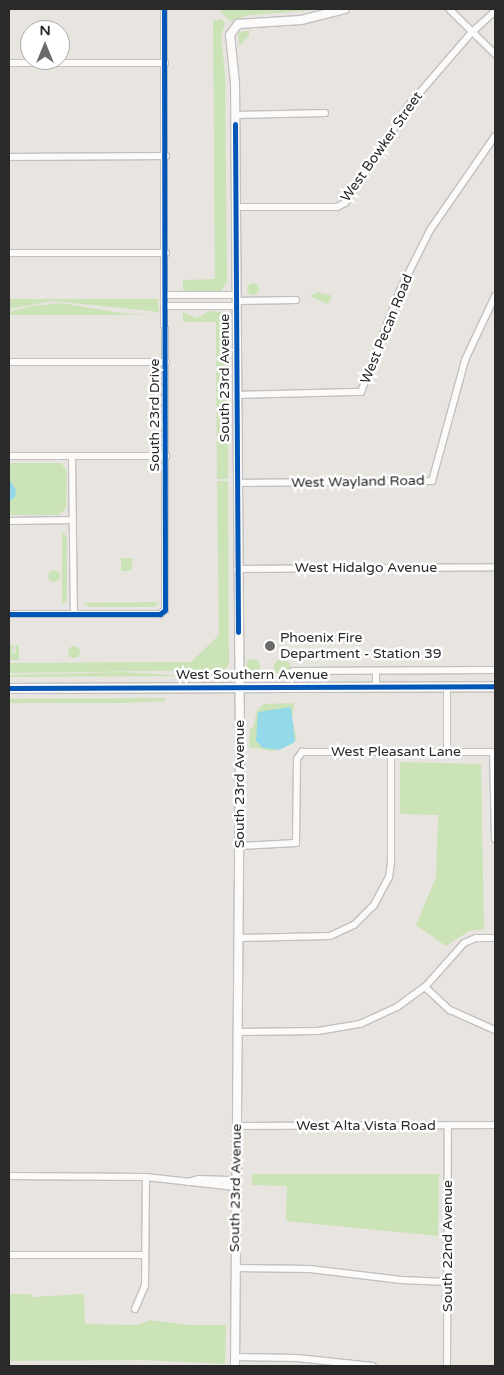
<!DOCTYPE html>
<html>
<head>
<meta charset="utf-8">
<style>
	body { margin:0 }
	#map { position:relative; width:504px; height:1375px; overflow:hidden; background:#e8e4e0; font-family:"Varela Round",sans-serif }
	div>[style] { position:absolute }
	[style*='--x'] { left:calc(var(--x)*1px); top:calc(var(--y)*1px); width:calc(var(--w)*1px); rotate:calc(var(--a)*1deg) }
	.education>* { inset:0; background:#ebe2d4 }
	.green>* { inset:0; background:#cce3b8 }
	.round { border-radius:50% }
	.water>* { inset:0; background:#93d9ea }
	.roads { filter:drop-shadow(1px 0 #c2c0c1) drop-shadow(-1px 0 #c2c0c1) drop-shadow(0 1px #c2c0c1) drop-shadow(0 -1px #c2c0c1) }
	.minor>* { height:6px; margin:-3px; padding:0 3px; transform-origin:3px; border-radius:3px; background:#fcfbfa }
	.tertiary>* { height:8px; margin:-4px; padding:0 4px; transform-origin:4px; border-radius:4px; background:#fcfbfa }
	.secondary>* { height:9px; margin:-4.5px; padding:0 4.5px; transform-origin:4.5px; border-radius:4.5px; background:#fcfbfa }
	.cycleway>* { height:5px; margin:-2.5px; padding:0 2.5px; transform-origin:2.5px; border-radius:2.5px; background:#0057b8 }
	.dots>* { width:14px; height:14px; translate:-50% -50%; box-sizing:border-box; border:2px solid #fff; border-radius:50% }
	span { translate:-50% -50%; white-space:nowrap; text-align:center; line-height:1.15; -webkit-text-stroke:5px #fff; paint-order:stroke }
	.street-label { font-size:14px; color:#2a2a2a }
	.poi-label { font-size:14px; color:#2a2a2a }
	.left { translate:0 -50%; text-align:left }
	.frame { position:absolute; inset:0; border:10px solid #2a2a2a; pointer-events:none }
	.north { position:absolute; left:20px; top:20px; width:50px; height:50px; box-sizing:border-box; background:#fff; border:1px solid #aaa; border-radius:50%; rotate:0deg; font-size:14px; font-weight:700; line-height:20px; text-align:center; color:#2a2a2a }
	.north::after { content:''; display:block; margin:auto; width:18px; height:22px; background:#6c6b6a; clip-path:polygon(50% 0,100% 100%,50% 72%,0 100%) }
</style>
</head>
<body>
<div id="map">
	<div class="education">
		<i style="clip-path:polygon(494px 1134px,495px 1134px,495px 1366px,493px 1366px)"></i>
	</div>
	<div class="green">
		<i style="clip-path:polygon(218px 9px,326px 9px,250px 15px,230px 21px)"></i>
		<i style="clip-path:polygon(221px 19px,225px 23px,221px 37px,225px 74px,227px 282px,221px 291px,188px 291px,183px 290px,183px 280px,215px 279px,213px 21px)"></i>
		<i style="clip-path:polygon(249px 30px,249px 36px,239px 46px,238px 33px)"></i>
		<i class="round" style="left:247px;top:283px;width:12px;height:12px"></i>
		<i style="clip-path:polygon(317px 292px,330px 295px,332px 298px,328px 304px,310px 296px)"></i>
		<i style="clip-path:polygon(9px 299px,158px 299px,159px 312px,53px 301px,9px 309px)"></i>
		<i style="clip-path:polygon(60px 303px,128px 314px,158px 315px,9px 315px,9px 312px,33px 306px)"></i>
		<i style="clip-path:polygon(209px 311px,222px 312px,227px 320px,228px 479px,217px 479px,216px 322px,183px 322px,183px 312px,197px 318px)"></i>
		<i style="clip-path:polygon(9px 463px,61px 463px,67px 471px,66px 508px,59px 515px,9px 515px)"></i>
		<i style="clip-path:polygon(217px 481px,228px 481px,229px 663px,225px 670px,9px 673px,9px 663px,191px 662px,219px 635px)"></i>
		<i style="clip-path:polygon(62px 531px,67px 537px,67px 600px,62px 605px)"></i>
		<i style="clip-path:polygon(121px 558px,133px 558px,131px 571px,121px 571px)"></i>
		<i class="round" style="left:48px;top:570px;width:12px;height:12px"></i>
		<i style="clip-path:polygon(159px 602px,154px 607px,89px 607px,83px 603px)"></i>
		<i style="clip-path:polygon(9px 645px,14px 645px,12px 653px,16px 653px,15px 645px,19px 645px,19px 660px,9px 660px)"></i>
		<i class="round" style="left:68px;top:646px;width:12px;height:12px"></i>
		<i class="round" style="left:274px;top:659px;width:16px;height:16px"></i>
		<i class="round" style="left:246px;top:659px;width:14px;height:14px"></i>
		<i style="clip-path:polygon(124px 672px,186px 676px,9px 677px,9px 675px)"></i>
		<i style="clip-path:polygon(165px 698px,165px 701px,125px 703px,9px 703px,9px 699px)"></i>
		<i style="clip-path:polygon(294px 703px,292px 719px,297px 739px,273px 751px,249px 747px,250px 729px,253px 727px,257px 711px,263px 704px)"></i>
		<i style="clip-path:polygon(400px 762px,481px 764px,484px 929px,469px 931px,446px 946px,416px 925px,436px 877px,438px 815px,400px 814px)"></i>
		<i style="clip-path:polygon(252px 1174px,439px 1174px,438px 1236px,286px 1221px,287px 1186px,252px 1185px)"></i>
		<i style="clip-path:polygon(9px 1294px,31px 1294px,31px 1297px,84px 1294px,85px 1324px,137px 1325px,150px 1320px,188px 1325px,226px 1325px,225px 1364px,143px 1360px,9px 1361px)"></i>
	</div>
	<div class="water">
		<i style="clip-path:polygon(9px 479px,16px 490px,15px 497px,9px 502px)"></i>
		<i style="clip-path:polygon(291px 707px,295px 742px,279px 750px,263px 748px,256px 741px,258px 712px)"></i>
	</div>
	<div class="roads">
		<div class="minor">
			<i style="--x:449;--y:9;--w:64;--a:44.4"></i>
			<i style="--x:9;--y:63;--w:156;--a:0"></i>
			<i style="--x:235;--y:115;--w:90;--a:-1.3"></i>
			<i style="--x:9;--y:157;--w:157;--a:-0.4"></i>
			<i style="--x:235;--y:207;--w:102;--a:0"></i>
			<i style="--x:337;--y:207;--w:9;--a:-27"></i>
			<i style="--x:345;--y:203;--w:117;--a:-56.9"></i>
			<i style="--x:409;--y:105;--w:96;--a:-49.2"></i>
			<i style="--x:472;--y:32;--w:31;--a:-42"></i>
			<i style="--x:9;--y:253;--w:157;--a:0"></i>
			<i style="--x:166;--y:295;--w:70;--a:0"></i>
			<i style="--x:236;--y:301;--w:60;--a:-1"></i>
			<i style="--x:166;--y:306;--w:70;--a:0"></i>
			<i style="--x:9;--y:362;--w:157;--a:0"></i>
			<i style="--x:236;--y:395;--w:125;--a:-1.4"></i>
			<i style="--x:361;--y:392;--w:111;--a:-69"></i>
			<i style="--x:401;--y:288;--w:65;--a:-63.4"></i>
			<i style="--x:430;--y:230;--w:114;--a:-55.3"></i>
			<i style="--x:9;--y:456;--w:157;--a:0"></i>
			<i style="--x:72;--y:457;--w:156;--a:89.3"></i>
			<i style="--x:237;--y:483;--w:195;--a:-0.6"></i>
			<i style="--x:432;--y:481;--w:125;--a:-74.7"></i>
			<i style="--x:465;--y:360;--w:71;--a:-64.9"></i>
			<i style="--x:9;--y:521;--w:64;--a:-0.9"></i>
			<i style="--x:237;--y:569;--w:258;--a:-0.4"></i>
			<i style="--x:9;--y:614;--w:151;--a:0"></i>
			<i style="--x:160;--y:614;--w:6;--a:-39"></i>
			<i style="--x:165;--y:610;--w:601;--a:-90.1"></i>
			<i style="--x:293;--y:671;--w:202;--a:-0.3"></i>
			<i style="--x:376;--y:671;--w:15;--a:90"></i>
			<i style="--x:447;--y:686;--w:66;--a:90"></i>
			<i style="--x:493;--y:752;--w:87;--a:88.7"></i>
			<i style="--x:240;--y:846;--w:56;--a:-3.1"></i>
			<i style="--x:296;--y:843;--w:84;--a:-89.3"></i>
			<i style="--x:297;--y:759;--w:9;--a:-54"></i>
			<i style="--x:302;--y:752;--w:193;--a:0"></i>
			<i style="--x:240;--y:938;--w:90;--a:-1.3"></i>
			<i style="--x:330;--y:936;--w:26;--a:-25"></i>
			<i style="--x:354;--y:925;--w:28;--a:-45"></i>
			<i style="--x:374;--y:905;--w:32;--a:-62"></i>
			<i style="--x:389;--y:877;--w:15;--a:-82"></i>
			<i style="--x:391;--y:862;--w:110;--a:-90"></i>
			<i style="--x:425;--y:987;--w:34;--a:43"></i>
			<i style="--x:450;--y:1010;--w:49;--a:24"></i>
			<i style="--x:238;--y:1032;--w:80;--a:-0.7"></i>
			<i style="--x:318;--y:1031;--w:43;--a:-9.5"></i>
			<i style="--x:360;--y:1024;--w:41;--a:-24.7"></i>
			<i style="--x:397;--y:1007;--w:34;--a:-36"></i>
			<i style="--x:425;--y:987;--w:59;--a:-48.4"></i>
			<i style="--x:464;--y:943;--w:13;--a:-23"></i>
			<i style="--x:476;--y:938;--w:19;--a:0"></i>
			<i style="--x:237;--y:1126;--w:258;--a:-0.2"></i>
			<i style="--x:9;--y:1176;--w:137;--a:0.4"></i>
			<i style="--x:146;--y:1177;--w:90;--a:6.4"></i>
			<i style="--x:188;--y:1182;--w:11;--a:-15"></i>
			<i style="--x:199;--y:1179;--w:36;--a:2"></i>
			<i style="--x:9;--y:1255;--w:136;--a:0"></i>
			<i style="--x:235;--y:1268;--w:75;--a:0.8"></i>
			<i style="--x:310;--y:1269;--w:92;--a:6.9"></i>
			<i style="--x:401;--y:1280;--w:47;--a:2.4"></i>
			<i style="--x:135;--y:1309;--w:25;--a:-67"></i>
			<i style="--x:145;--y:1286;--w:109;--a:-89.5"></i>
			<i style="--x:235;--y:1357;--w:62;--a:0.9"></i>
			<i style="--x:297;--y:1358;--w:76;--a:6"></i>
			<i style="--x:447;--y:1366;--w:240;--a:-89.8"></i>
		</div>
		<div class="tertiary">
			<i style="--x:235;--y:1366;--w:621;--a:-89.54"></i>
			<i style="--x:240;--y:745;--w:662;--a:-90.43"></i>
			<i style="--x:235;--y:83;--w:48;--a:-95.9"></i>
			<i style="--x:230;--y:35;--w:14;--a:-54"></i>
			<i style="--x:238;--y:24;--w:63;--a:-3.6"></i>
			<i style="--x:301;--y:20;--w:45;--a:-14"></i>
		</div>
		<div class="secondary">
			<i style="--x:9;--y:688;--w:486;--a:-0.2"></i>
		</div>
	</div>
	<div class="cycleway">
		<i style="--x:235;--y:124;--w:508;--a:89.66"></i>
		<i style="--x:9;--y:614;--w:151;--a:0"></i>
		<i style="--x:160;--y:614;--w:6;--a:-39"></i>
		<i style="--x:165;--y:610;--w:601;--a:-90.1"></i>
		<i style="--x:9;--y:688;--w:486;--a:-0.2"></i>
	</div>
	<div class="dots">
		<i style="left:270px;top:646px;background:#6c6b6a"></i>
	</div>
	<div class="street-label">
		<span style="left:382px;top:147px;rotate:-55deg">West Bowker Street</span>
		<span style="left:387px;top:329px;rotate:-68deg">West Pecan Road</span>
		<span style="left:225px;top:378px;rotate:-90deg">South 23rd Avenue</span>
		<span style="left:155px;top:415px;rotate:-90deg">South 23rd Drive</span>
		<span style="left:358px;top:482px;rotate:-1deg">West Wayland Road</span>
		<span style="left:366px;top:568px">West Hidalgo Avenue</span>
		<span style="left:252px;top:675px">West Southern Avenue</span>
		<span style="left:396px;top:752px">West Pleasant Lane</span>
		<span style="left:240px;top:784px;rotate:-90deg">South 23rd Avenue</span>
		<span style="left:366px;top:1126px">West Alta Vista Road</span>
		<span style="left:236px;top:1188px;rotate:-89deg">South 23rd Avenue</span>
		<span style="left:448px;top:1246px;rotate:-90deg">South 22nd Avenue</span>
	</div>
	<div class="poi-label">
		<span class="left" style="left:280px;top:646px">Phoenix Fire<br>Department - Station 39</span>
	</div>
	<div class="frame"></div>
	<div class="north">N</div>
</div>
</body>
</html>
